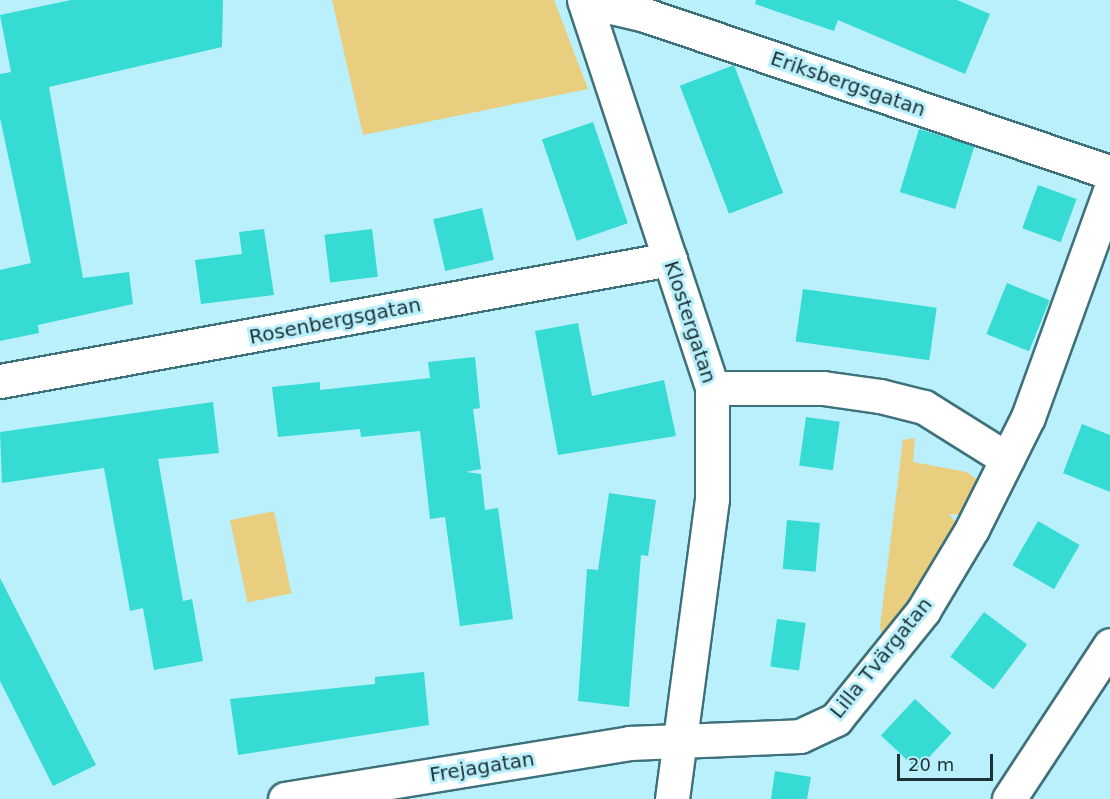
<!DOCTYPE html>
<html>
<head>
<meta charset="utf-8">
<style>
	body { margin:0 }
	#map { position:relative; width:1110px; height:799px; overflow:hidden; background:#baf0fb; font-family:"DejaVu Sans",sans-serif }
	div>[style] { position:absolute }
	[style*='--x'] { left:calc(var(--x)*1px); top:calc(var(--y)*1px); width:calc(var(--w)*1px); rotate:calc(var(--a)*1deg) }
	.green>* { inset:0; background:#e9ce7f; transform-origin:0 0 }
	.building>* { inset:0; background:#36dbd4; transform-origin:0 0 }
	.roads { filter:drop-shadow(2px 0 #3e717a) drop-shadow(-2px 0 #3e717a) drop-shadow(0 2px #3e717a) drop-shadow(0 -2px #3e717a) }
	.minor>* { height:33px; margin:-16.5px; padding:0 16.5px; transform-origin:16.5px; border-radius:16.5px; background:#fff }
	.tertiary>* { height:33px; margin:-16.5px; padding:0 16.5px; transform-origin:16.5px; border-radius:16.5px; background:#fff }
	span { translate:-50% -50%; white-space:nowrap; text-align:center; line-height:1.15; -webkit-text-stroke:6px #baf0fb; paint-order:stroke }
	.street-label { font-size:20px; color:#1d3236 }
	.scale { position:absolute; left:897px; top:754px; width:96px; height:27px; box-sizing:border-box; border:3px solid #1d3236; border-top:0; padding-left:8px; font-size:18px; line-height:21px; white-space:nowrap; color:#1d3236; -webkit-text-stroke:4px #baf0fb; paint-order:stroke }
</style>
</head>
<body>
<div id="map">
	<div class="green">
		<i style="clip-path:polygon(332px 0,554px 0,588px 89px,363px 135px)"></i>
		<i style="clip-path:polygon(915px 438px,913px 462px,967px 472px,982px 484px,964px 515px,949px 514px,959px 527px,883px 639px,880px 626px,903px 440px)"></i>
		<i style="left:274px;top:511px;width:84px;height:45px;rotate:78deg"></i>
	</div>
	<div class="building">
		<i style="clip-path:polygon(71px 0,223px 0,222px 47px,49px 87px,83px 278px,129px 272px,133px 304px,38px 325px,39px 333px,0 341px,0 270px,31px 263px,0 118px,0 74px,11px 72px,0 15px)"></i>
		<i style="clip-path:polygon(756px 0,957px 0,990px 14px,965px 74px,838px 20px,834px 31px,755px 4px)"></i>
		<i style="left:734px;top:65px;width:137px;height:58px;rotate:69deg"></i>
		<i style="left:593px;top:122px;width:107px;height:54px;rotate:71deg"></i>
		<i style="left:919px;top:129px;width:58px;height:66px;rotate:17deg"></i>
		<i style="left:1038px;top:185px;width:41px;height:46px;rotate:20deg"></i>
		<i style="left:482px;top:208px;width:53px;height:50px;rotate:77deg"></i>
		<i style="clip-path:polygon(264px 229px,274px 295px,201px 304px,195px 260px,242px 254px,239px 232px)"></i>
		<i style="left:372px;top:229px;width:48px;height:48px;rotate:83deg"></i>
		<i style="left:1007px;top:283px;width:46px;height:55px;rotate:22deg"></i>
		<i style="left:803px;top:289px;width:135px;height:53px;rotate:8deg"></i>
		<i style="clip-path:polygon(578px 323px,592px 396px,664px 380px,676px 436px,558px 455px,535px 331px)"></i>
		<i style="clip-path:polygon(475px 357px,480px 408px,473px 409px,481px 469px,466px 472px,481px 474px,485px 510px,498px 508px,513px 619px,460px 626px,445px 517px,430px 519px,420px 431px,361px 437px,360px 429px,278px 437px,272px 387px,320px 382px,320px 390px,430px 378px,428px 362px)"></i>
		<i style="clip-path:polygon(213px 402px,219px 453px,158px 459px,183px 601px,192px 599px,203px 661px,154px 670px,143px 608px,130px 611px,104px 468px,2px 483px,0 432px)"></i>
		<i style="left:806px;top:417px;width:34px;height:49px;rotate:8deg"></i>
		<i style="clip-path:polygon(1082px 424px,1110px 435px,1110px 492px,1063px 473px)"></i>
		<i style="clip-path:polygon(609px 493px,656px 500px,648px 556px,641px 555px,629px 707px,578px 701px,587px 569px,598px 570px)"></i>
		<i style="left:787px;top:520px;width:33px;height:49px;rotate:5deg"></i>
		<i style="left:1038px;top:521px;width:48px;height:51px;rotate:30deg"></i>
		<i style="clip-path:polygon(0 578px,96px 765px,53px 786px,0 681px)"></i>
		<i style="left:984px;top:612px;width:54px;height:56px;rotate:37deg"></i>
		<i style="left:777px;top:619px;width:29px;height:48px;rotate:8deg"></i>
		<i style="clip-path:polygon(424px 672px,429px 725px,238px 755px,230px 699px,375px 684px,375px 677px)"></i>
		<i style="left:915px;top:699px;width:50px;height:50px;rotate:43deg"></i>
		<i style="clip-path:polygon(775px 771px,811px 777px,807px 799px,771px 799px)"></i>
	</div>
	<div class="roads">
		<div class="minor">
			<i style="--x:584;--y:0;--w:409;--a:71.7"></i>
			<i style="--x:712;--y:388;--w:111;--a:90"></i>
			<i style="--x:712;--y:499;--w:303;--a:97.6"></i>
			<i style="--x:585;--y:1;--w:62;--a:13.1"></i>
			<i style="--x:645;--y:15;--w:491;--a:18.7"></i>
			<i style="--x:0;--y:381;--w:681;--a:-10.32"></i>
			<i style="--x:712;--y:388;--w:111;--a:0"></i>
			<i style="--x:823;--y:388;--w:58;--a:8"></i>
			<i style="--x:880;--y:396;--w:45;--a:14"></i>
			<i style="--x:924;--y:407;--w:98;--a:32.1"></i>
			<i style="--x:285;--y:799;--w:349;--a:-9.2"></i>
			<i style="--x:629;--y:743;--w:171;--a:-2.3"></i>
			<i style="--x:800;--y:736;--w:40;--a:-25"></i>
			<i style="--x:836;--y:719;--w:139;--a:-51.1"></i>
			<i style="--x:923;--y:611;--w:96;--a:-59.1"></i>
			<i style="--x:972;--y:529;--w:125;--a:-63.4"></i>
			<i style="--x:1028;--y:417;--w:241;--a:-70.1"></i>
		</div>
		<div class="tertiary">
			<i style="--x:1009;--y:799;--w:184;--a:-56.7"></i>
		</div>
	</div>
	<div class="street-label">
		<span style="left:848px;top:84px;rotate:19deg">Eriksbergsgatan</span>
		<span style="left:335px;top:321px;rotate:-11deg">Rosenbergsgatan</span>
		<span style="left:690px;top:322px;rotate:72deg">Klostergatan</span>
		<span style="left:881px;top:658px;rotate:-51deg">Lilla Tvärgatan</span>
		<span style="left:482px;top:767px;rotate:-9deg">Frejagatan</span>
	</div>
	<div class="scale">20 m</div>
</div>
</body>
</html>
